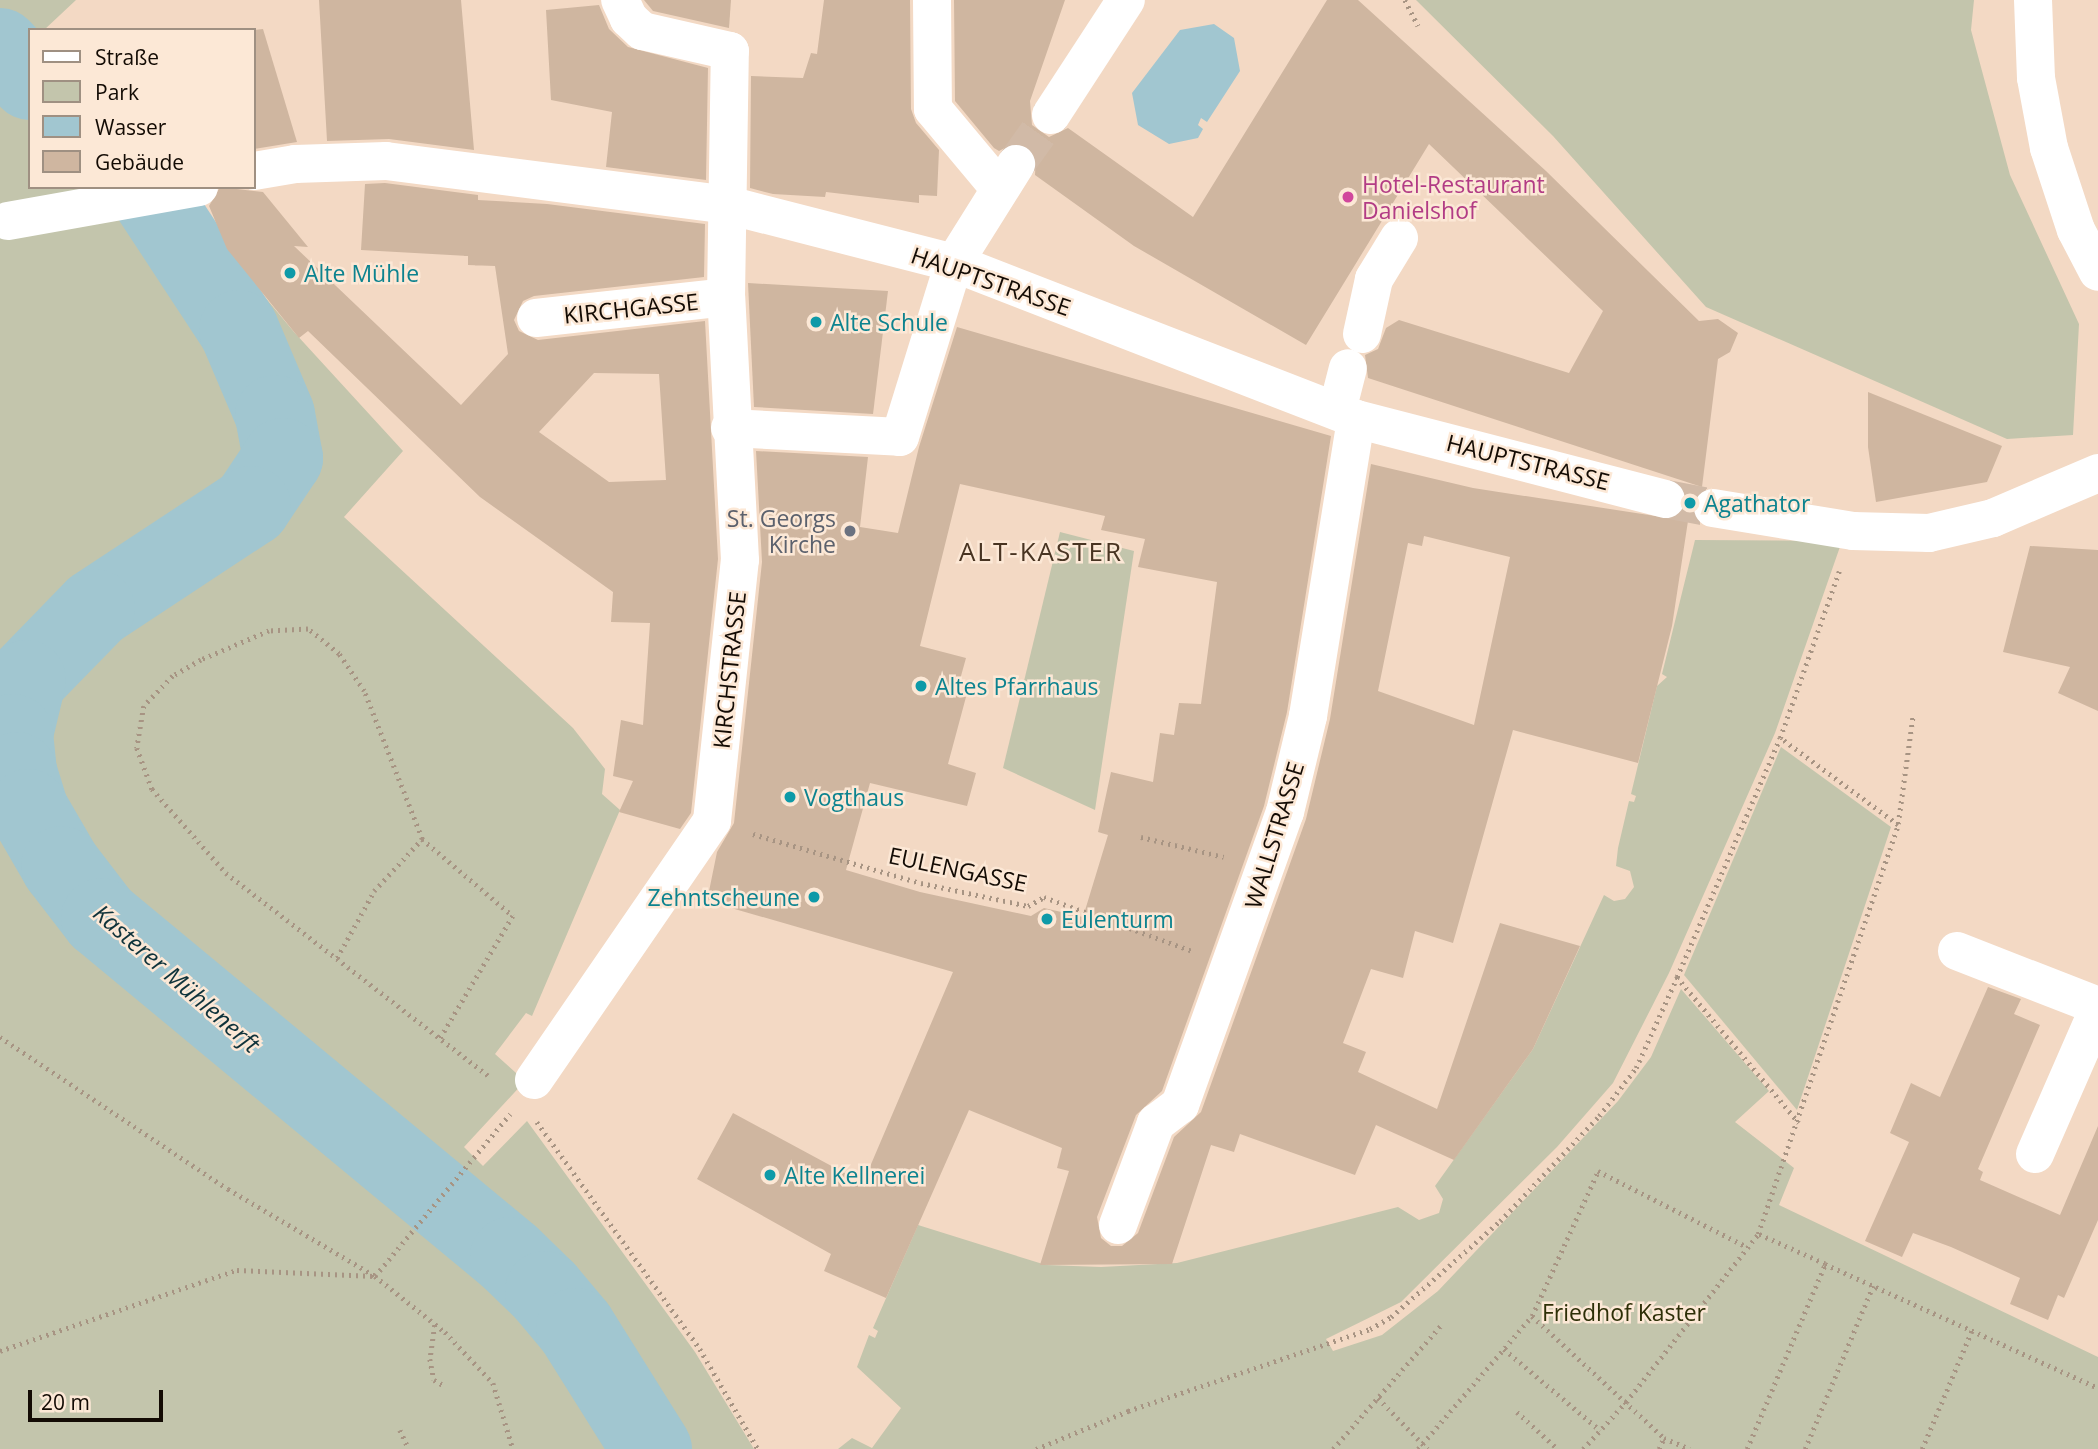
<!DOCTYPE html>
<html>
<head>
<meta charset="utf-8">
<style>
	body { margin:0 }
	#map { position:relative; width:2098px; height:1449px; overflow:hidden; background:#f3d9c4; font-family:"Open Sans",sans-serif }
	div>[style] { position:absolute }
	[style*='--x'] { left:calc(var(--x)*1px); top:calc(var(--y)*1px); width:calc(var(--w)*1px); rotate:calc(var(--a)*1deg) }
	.green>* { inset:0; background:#c3c5ac }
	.water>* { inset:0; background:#a1c6d0 }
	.river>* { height:80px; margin:-40px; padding:0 40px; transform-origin:40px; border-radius:40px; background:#a1c6d0 }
	.building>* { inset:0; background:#cfb6a0 }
	.minor-tunnel>* { height:38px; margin-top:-19px; transform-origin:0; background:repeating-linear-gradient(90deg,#d1baa7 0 38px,transparent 0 57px) }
	.path>* { height:4.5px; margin-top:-2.25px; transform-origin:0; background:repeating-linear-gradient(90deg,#a79483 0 2px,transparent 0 7px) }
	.minor>* { height:38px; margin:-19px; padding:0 19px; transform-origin:19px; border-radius:19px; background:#fff }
	.dots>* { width:19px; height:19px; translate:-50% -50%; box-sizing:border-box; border:4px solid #fce8d6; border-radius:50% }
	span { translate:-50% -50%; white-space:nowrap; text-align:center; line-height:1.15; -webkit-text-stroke:5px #fce8d6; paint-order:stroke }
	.hotel-label { font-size:23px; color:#b23c85 }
	.left { translate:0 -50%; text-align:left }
	.culture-label { font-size:23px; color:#0d838f }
	.right { translate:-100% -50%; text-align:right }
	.street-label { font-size:23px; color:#130b04 }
	.worship-label { font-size:23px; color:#5b616d }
	.park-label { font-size:23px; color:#2d2f07 }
	.water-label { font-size:24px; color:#0f333b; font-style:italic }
	.quarter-label { font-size:26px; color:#483422; letter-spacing:2px }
	.legend { position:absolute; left:28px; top:28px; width:228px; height:161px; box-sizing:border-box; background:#fce8d6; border:2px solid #9f9082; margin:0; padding:9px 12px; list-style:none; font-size:21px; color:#130b04 }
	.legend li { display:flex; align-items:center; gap:14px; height:35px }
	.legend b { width:35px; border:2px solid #9f9082 }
	.scale { position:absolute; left:28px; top:1390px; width:135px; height:32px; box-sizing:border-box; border:4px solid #130b04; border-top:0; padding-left:9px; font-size:21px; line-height:24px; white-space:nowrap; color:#130b04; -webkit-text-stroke:5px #fce8d6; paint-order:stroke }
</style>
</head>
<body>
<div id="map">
	<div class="green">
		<i style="clip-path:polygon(0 0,76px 0,44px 30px,30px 30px,30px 187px,173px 187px,294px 332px,403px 451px,344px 517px,573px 728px,605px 769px,602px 794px,620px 810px,532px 1016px,526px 1013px,495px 1054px,525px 1081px,464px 1147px,483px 1166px,527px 1121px,695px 1352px,754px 1449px,0 1449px)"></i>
		<i style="clip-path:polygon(1416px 0,1974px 0,1971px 30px,2010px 175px,2079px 324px,2073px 435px,2007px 439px,1706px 307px,1553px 136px)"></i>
		<i style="clip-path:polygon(1060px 532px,1134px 551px,1095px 810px,1003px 768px)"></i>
		<i style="clip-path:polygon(1695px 540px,1842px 541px,1775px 733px,1669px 973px,1613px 1083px,1557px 1147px,1401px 1302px,1326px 1339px,1333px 1351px,1382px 1335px,1438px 1291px,1618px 1101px,1651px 1057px,1681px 989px,1769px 1091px,1735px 1122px,1794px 1168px,1779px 1205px,2098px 1357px,2098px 1449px,838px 1449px,852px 1438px,872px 1448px,901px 1408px,857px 1367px,869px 1335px,875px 1338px,878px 1331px,873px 1328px,918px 1225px,1046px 1265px,1101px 1267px,1177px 1263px,1398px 1207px,1419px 1220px,1439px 1213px,1443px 1199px,1435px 1186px,1533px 1049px,1604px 895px,1614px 901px,1625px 899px,1634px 887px,1630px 871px,1616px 866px,1618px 848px,1629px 801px,1634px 802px,1636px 796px,1631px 794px,1657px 686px,1667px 677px,1662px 674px)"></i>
		<i style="clip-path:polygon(1781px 747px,1891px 827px,1797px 1110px,1684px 975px)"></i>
	</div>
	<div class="water">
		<i style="clip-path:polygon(1214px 24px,1234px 38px,1240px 71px,1207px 122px,1201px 118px,1198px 125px,1203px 129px,1198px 138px,1169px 144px,1138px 125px,1132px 93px,1180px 30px)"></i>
	</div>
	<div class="river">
		<i style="--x:0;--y:48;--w:44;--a:46.8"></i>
		<i style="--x:145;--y:187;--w:171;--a:56.7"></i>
		<i style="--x:239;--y:330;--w:92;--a:67"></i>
		<i style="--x:275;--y:415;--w:44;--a:79.5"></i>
		<i style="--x:283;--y:458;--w:58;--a:123.7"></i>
		<i style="--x:251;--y:506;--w:187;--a:146.6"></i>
		<i style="--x:95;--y:609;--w:99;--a:134.2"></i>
		<i style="--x:26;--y:680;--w:56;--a:103.5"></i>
		<i style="--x:13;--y:734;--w:38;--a:84"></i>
		<i style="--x:17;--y:772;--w:39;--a:73"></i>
		<i style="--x:28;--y:809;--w:66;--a:59.9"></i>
		<i style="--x:61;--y:866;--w:66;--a:52.4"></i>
		<i style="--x:101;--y:918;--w:531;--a:39.65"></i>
		<i style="--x:510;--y:1257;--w:49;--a:44.2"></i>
		<i style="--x:545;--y:1291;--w:48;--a:50"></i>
		<i style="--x:576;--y:1328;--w:143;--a:57.9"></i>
	</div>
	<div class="building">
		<i style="clip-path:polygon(319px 0,461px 0,474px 150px,389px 139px,327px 141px)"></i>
		<i style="clip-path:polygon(644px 0,731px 0,729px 28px,653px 11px)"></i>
		<i style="clip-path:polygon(824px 0,910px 0,911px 109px,916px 123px,939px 150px,937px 196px,919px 195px,919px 203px,826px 192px,825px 197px,773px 194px,750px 188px,751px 76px,803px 78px,811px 53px,817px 54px)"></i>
		<i style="clip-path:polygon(954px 0,1065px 0,1030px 101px,1032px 125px,1049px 137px,1068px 128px,1193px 217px,1327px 0,1358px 0,1546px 171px,1699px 321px,1718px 319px,1738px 333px,1730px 352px,1718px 359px,1702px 487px,1368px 378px,1365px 355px,1378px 349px,1386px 328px,1399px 320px,1569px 373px,1603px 311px,1429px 144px,1306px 345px,1134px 246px,1035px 175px,1036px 154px,1028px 146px,1016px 142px,999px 151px,994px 148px,955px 101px)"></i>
		<i style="clip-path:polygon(599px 5px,609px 29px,628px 47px,708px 68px,706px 180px,606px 167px,612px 112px,551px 100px,546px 10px)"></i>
		<i style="clip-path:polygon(263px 29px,297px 142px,254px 149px,254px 30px)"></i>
		<i style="clip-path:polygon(evenodd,385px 183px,478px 195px,478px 200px,547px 204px,705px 224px,704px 277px,534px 296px,523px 301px,514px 320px,519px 331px,538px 340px,705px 321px,718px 559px,691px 813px,680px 829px,619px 812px,633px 781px,613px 776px,621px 720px,643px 725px,650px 623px,611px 622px,613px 592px,480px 497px,308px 331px,299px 338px,227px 249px,209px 206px,220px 187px,263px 192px,308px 247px,294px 246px,461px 405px,508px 354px,495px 266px,468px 265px,468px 256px,361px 250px,365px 184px,385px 183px,594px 373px,659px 374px,666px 480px,609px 482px,539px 432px,594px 373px)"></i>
		<i style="clip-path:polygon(748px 283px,888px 291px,873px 414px,754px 407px)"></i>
		<i style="clip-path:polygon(evenodd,957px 327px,1331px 436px,1287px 712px,1264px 806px,1162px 1091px,1136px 1115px,1097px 1217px,1101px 1238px,1111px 1246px,1122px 1246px,1138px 1233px,1174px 1137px,1201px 1112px,1306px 819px,1330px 719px,1371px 464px,1473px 488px,1688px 521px,1672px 626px,1638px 763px,1513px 730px,1453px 943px,1415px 931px,1403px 978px,1371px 969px,1343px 1043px,1366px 1052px,1358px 1072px,1437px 1109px,1500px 923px,1580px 946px,1533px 1049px,1454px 1160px,1376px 1125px,1355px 1175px,1240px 1134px,1234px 1152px,1211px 1145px,1172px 1264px,1040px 1265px,1069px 1171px,1057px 1168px,1062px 1148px,969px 1110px,886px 1298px,824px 1271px,831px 1254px,697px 1179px,733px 1113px,863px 1183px,953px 972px,707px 901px,717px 852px,734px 823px,762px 562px,756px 451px,868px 457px,860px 527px,898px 533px,919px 447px,957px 327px,960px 484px,1105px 516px,1101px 530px,1145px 539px,1138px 567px,1217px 582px,1201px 704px,1179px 703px,1174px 735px,1160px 733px,1153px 782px,1111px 772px,1098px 832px,1108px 835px,1083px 917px,1044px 908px,1031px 916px,920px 892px,846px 870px,870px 783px,967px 806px,976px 773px,948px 764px,966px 697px,956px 694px,966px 658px,920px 646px,960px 484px,957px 327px,1424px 536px,1510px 557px,1474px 725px,1378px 691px,1408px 543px,1422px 546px,1424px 536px)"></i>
		<i style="clip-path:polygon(1868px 392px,2002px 446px,1987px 482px,1876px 502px,1868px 447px)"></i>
		<i style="clip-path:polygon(2030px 546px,2098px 550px,2098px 711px,2058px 693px,2070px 667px,2003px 652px)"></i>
		<i style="clip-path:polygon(1988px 987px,2021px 999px,2014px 1014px,2040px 1025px,1978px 1169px,1983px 1172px,1980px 1180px,2060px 1215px,2098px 1126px,2098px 1220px,2064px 1298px,2058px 1295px,2048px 1320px,2010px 1304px,2020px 1278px,1951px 1247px,1913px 1233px,1902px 1257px,1865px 1241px,1909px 1142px,1890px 1133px,1911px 1083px,1940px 1097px)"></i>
	</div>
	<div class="minor-tunnel">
		<i style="--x:1016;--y:164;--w:60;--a:-54.5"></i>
		<i style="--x:1666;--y:499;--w:48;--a:10.8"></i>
	</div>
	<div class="path">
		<i style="--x:1405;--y:0;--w:29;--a:63"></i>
		<i style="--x:1898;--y:824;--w:110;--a:-82.2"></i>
		<i style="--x:753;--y:834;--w:175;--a:16.3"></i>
		<i style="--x:921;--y:883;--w:109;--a:12.1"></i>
		<i style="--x:1028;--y:906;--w:18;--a:-29"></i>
		<i style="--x:1044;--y:897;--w:158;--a:20"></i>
		<i style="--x:1141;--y:837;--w:85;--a:13.5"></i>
		<i style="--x:422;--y:839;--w:119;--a:40.2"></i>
		<i style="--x:513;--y:916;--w:143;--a:120.7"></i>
		<i style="--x:337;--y:958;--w:77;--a:-61.1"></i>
		<i style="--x:374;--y:891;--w:71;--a:-47.3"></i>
		<i style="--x:422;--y:839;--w:159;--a:-111.4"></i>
		<i style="--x:364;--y:691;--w:45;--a:-124"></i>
		<i style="--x:339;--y:654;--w:40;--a:-141"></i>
		<i style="--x:308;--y:629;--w:39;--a:177"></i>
		<i style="--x:269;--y:631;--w:74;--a:156.9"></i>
		<i style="--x:201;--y:660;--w:32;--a:150"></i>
		<i style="--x:173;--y:676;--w:42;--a:134"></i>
		<i style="--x:144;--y:706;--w:43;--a:99.5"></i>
		<i style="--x:137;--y:748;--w:44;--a:69.9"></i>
		<i style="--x:152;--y:789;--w:112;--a:48.6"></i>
		<i style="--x:226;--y:873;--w:335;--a:37.7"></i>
		<i style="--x:1677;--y:977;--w:190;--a:50.1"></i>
		<i style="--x:0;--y:1037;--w:274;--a:33.7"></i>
		<i style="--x:228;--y:1189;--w:171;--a:30.6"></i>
		<i style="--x:375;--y:1276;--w:90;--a:38.7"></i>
		<i style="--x:445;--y:1332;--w:70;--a:46.7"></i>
		<i style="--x:493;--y:1383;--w:69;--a:73.1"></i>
		<i style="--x:537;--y:1122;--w:279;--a:54.3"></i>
		<i style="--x:700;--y:1349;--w:116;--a:59.9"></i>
		<i style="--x:1825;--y:1264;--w:300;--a:24.4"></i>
		<i style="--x:375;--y:1276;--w:211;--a:-50.2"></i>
		<i style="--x:1532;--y:1316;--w:180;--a:42.7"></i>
		<i style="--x:1664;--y:1438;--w:28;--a:23"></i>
		<i style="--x:435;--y:1325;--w:34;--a:98"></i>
		<i style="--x:430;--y:1359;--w:21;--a:79"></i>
		<i style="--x:434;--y:1380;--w:13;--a:29"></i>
		<i style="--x:1504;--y:1349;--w:126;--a:40.2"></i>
		<i style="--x:0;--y:1351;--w:250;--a:-18.9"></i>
		<i style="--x:237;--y:1270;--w:137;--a:2.5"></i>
		<i style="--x:1378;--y:1398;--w:71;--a:45.6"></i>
		<i style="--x:1517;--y:1412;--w:55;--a:42.1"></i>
		<i style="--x:400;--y:1430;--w:21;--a:65"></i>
		<i style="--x:1036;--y:1449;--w:100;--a:-22.4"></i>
		<i style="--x:1128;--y:1411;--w:256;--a:-18.7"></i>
		<i style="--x:1370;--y:1329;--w:24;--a:-30"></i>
		<i style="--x:1391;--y:1317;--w:145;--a:-41.4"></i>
		<i style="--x:1500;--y:1221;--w:144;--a:-46.7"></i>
		<i style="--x:1599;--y:1116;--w:61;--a:-52.4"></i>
		<i style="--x:1636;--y:1068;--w:100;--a:-65.7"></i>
		<i style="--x:1677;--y:977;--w:260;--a:-66.7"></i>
		<i style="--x:1780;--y:738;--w:177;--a:-70.5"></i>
		<i style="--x:1333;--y:1449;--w:167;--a:-48.9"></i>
		<i style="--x:1418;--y:1449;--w:175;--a:-49.4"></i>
		<i style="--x:1532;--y:1316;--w:159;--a:-65.5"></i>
		<i style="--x:1598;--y:1171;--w:167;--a:27"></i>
		<i style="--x:1583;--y:1449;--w:64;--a:-47.5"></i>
		<i style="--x:1626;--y:1402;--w:214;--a:-51.8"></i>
		<i style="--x:1758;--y:1234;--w:432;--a:-71.1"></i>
		<i style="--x:1898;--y:825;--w:147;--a:-143.6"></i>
		<i style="--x:1659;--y:1449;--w:12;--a:-66"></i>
		<i style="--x:1747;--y:1449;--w:201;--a:-67.1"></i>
		<i style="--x:1825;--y:1264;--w:73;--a:-155.9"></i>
		<i style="--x:1805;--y:1449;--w:177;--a:-67.4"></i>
		<i style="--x:1922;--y:1449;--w:129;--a:-67.2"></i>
	</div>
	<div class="minor">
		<i style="--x:932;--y:0;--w:109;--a:89.5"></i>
		<i style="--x:933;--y:109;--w:104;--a:50.1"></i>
		<i style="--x:2033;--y:0;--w:78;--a:87.8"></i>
		<i style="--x:2036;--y:78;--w:71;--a:79.5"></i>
		<i style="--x:2049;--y:148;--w:86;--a:71.8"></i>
		<i style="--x:2076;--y:230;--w:47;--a:62.4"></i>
		<i style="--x:1051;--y:115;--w:137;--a:-56.9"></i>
		<i style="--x:254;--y:171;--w:42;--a:-9.7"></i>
		<i style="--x:295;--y:164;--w:91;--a:-1.9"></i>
		<i style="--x:386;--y:161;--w:341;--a:7.3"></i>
		<i style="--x:724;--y:204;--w:237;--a:14.4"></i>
		<i style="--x:954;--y:263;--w:431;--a:21.2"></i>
		<i style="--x:1356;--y:419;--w:320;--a:14.5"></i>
		<i style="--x:8;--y:221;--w:194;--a:-10.1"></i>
		<i style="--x:536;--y:318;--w:191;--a:-6.3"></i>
		<i style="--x:1362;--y:334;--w:56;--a:-77.7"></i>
		<i style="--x:1374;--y:279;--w:48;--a:-58.6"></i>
		<i style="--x:1337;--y:411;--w:44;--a:-75.7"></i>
		<i style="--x:730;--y:428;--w:170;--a:3"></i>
		<i style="--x:900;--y:437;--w:182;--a:-72.8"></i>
		<i style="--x:954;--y:263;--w:117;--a:-57.9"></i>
		<i style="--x:1713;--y:508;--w:142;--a:9.3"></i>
		<i style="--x:1853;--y:531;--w:76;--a:1.5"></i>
		<i style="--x:1929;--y:533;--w:66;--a:-13.2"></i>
		<i style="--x:1993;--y:518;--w:114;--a:-23.2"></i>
		<i style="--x:1957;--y:951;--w:151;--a:21.3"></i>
		<i style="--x:534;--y:1080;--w:314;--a:-55.5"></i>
		<i style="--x:712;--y:821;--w:262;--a:-83.9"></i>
		<i style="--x:740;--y:560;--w:263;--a:-93"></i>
		<i style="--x:726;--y:297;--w:246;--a:-89.1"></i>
		<i style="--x:730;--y:51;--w:90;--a:-167.2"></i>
		<i style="--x:642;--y:31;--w:18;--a:-137"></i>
		<i style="--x:629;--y:19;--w:21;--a:-115"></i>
		<i style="--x:2035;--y:1154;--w:157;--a:-66.4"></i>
		<i style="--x:1118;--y:1225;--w:109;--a:-69.6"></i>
		<i style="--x:1156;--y:1123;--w:30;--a:-37"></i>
		<i style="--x:1180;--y:1105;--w:311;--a:-70.3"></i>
		<i style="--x:1285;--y:812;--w:99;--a:-76.5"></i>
		<i style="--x:1308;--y:716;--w:301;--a:-80.8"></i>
	</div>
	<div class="dots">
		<i style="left:1348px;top:197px;background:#d1479c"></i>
		<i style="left:290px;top:273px;background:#0f9aa8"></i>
		<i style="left:816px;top:322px;background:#0f9aa8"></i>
		<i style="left:1690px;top:503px;background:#0f9aa8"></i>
		<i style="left:850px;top:531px;background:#6b7280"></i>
		<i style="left:921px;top:686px;background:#0f9aa8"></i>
		<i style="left:790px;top:797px;background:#0f9aa8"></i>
		<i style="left:814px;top:897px;background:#0f9aa8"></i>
		<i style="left:1047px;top:919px;background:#0f9aa8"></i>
		<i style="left:770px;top:1175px;background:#0f9aa8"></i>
	</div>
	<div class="hotel-label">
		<span class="left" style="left:1362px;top:197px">Hotel-Restaurant<br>Danielshof</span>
	</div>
	<div class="culture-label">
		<span class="left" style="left:304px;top:273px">Alte Mühle</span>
		<span class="left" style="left:830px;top:322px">Alte Schule</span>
		<span class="left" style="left:1704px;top:503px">Agathator</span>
		<span class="left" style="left:935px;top:686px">Altes Pfarrhaus</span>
		<span class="left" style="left:804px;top:797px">Vogthaus</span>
		<span class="right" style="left:800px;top:897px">Zehntscheune</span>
		<span class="left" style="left:1061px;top:919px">Eulenturm</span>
		<span class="left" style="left:784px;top:1175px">Alte Kellnerei</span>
	</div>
	<div class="street-label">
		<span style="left:991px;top:281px;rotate:19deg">HAUPTSTRASSE</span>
		<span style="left:631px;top:308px;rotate:-6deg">KIRCHGASSE</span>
		<span style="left:1528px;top:462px;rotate:14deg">HAUPTSTRASSE</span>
		<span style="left:729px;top:670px;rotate:-84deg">KIRCHSTRASSE</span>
		<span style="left:1274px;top:835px;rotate:-73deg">WALLSTRASSE</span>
		<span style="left:958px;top:869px;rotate:12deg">EULENGASSE</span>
	</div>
	<div class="worship-label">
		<span class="right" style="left:836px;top:531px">St. Georgs<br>Kirche</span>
	</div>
	<div class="park-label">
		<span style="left:1624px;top:1312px">Friedhof Kaster</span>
	</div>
	<div class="water-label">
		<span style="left:177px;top:978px;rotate:41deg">Kasterer Mühlenerft</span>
	</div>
	<div class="quarter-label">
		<span style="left:1041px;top:552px">ALT-KASTER</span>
	</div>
	<ul class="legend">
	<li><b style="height:9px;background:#fff"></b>Straße</li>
	<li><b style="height:19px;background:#c3c5ac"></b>Park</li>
	<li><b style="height:19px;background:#a1c6d0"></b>Wasser</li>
	<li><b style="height:19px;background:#cfb6a0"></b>Gebäude</li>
	</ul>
	<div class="scale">20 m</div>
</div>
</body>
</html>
